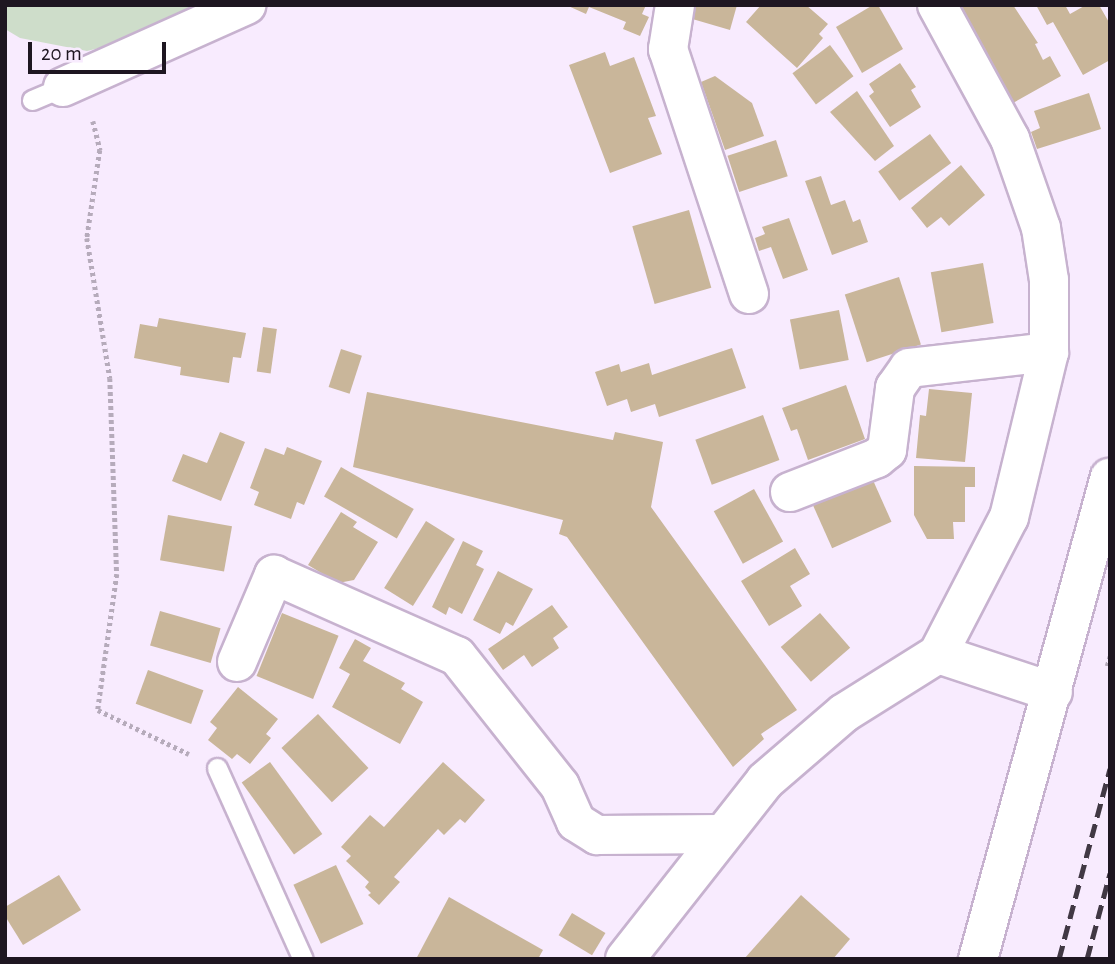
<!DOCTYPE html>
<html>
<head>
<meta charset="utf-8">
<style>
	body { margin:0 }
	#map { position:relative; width:1115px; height:964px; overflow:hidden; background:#f8ebfe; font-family:"Alegreya Sans",sans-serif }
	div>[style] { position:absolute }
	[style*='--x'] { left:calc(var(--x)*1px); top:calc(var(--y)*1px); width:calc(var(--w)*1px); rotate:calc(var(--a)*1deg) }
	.green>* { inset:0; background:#ceddca }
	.building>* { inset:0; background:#c9b69a; transform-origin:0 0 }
	.path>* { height:4.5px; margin-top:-2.25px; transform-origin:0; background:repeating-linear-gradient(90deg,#b6abbb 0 3.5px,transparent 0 7px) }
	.roads { filter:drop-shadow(2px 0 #c7b2cf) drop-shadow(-2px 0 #c7b2cf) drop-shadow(0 2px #c7b2cf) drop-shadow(0 -2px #c7b2cf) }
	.lane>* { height:19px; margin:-9.5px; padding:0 9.5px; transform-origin:9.5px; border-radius:9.5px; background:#fff }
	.street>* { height:38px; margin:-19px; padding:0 19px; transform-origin:19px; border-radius:19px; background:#fff }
	.secondary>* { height:38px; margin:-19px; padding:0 19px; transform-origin:19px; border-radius:19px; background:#fff }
	.rail>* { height:5px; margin-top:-2.5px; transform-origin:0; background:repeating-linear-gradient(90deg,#413844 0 14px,transparent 0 21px) }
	span { translate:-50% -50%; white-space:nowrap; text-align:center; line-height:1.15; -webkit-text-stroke:5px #f8ebfe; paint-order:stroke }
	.frame { position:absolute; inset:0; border:7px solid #1e1621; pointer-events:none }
	.scale { position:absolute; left:28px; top:42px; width:138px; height:32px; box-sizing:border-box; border:4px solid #1e1621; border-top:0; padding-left:9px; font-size:21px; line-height:24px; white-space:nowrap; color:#1e1621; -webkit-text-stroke:5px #f8ebfe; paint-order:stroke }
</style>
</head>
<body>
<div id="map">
	<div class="green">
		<i style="clip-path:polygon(5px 5px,198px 5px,136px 39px,87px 51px,20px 38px,5px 29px)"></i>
	</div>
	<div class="building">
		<i style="clip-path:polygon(566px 5px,646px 5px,642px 14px,649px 17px,640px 36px,623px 29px,626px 22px,589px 7px,586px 14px)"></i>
		<i style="clip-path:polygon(693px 5px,737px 5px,730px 30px,689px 18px)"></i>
		<i style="clip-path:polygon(761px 5px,806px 5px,828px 24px,819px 34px,823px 38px,797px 68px,746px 22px)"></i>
		<i style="clip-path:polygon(873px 5px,878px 5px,903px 49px,862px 73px,836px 27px)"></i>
		<i style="clip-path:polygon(960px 5px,1013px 5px,1038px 43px,1035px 44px,1043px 60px,1050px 56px,1061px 76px,1013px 103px)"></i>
		<i style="clip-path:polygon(1036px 5px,1065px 5px,1070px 14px,1086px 5px,1099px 5px,1110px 24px,1110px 60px,1083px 75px,1053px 22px,1047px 25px)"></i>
		<i style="left:830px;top:45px;width:39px;height:47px;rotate:53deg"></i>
		<i style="clip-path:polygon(605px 52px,610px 66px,634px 57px,656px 116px,648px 118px,662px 154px,610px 173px,569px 65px)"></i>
		<i style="clip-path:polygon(900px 63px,916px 87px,911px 90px,921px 107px,890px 127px,869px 96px,874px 92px,869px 84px)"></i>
		<i style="clip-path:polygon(715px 76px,752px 103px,764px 136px,725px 150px,701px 82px)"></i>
		<i style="clip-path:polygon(857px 91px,894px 146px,875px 161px,830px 112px)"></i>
		<i style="clip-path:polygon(1089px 93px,1101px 129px,1037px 149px,1031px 132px,1040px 128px,1034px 111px)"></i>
		<i style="left:930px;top:134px;width:36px;height:64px;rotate:54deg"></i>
		<i style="left:776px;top:140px;width:38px;height:51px;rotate:72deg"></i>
		<i style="clip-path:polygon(961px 165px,985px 195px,949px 226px,941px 217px,927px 228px,911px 208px)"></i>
		<i style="clip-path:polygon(821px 176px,831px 205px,845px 200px,853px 222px,860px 219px,868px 242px,832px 255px,805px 181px)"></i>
		<i style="left:689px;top:210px;width:81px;height:59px;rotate:74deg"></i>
		<i style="clip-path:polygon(789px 218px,808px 270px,783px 279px,771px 247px,759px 251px,755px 238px,765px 234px,762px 227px)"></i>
		<i style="left:983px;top:263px;width:61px;height:53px;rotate:80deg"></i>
		<i style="left:899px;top:277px;width:71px;height:57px;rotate:72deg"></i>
		<i style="left:839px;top:310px;width:51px;height:50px;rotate:79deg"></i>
		<i style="clip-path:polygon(159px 318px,246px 333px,241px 358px,233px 357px,229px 383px,180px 375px,181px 367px,134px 358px,140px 324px,157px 327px)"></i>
		<i style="left:263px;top:327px;width:14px;height:45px;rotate:8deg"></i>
		<i style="clip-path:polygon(732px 348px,746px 388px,659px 417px,655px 404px,631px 412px,627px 399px,607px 406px,595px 372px,619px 364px,621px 372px,649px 363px,652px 375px)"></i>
		<i style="left:341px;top:349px;width:22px;height:40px;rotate:18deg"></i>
		<i style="clip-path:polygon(846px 385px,865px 439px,808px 460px,797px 429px,791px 431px,782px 408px)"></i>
		<i style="clip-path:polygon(929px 389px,972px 393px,965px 462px,916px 458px,920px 415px,926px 416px)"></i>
		<i style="clip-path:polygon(367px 392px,613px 440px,615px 432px,663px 442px,651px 507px,797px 710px,761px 734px,764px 739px,733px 767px,567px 537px,559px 534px,563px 520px,353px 467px)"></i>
		<i style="left:763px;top:415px;width:48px;height:72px;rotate:70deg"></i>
		<i style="clip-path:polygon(220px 432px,245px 442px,221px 501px,172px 481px,183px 454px,207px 463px)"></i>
		<i style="clip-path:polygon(287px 447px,322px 461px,304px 505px,297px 502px,291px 519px,254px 505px,259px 492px,250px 488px,265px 448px,284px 455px)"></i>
		<i style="clip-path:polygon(914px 466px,975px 467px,975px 487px,965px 487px,965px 522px,953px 522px,954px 539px,927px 539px,914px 515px)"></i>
		<i style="left:341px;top:467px;width:84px;height:34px;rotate:30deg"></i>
		<i style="left:872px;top:478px;width:48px;height:65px;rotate:66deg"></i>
		<i style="left:754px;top:489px;width:60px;height:46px;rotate:61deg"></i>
		<i style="clip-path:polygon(341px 512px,357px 522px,353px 527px,378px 542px,354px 580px,338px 583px,308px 565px)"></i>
		<i style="left:168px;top:515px;width:65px;height:46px;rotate:10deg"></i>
		<i style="left:426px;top:521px;width:34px;height:79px;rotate:32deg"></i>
		<i style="clip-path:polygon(463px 541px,483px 551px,476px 565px,484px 569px,462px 614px,449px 607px,446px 615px,432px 607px)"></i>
		<i style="clip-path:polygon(795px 548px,810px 574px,790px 586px,802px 606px,769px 626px,741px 581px)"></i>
		<i style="clip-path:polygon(498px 571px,533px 589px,513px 626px,506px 622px,500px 634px,473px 620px)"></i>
		<i style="clip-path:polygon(552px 605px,568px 627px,553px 638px,559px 648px,532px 667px,524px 655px,503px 670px,488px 649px)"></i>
		<i style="left:160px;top:611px;width:63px;height:36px;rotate:16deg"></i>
		<i style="left:282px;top:613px;width:61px;height:68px;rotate:22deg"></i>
		<i style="left:820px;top:613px;width:46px;height:52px;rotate:49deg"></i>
		<i style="clip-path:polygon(355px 639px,371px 648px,363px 661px,405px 683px,401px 689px,423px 702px,400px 744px,332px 707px,350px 674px,339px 668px)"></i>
		<i style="left:148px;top:670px;width:59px;height:36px;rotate:20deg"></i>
		<i style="clip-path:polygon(238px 687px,278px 719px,266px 734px,271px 738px,250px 764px,237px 754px,232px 759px,208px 740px,217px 728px,210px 722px)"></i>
		<i style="left:318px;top:714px;width:74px;height:50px;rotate:47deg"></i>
		<i style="left:270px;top:762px;width:89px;height:35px;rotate:54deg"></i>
		<i style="clip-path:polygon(443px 762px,485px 800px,465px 823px,460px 819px,444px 835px,438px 829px,394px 877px,400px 882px,379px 905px,368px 895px,371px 893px,365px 887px,369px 882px,346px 861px,351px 856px,341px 847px,370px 815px,384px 827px)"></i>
		<i style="left:336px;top:865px;width:65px;height:47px;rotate:65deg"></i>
		<i style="clip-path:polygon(59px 875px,81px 910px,23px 945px,5px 916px,5px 907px)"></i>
		<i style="clip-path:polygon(801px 895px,850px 939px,833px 959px,744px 959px)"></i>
		<i style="clip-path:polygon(449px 897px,543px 950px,538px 959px,416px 959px)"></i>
		<i style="left:572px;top:913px;width:39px;height:26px;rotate:31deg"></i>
	</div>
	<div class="path">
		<i style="--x:93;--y:121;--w:30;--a:76"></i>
		<i style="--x:100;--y:150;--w:89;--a:98.4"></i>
		<i style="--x:87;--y:238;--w:142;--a:80.7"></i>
		<i style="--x:110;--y:378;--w:196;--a:88"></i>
		<i style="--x:117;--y:574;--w:137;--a:98"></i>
		<i style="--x:98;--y:710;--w:101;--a:25.8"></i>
		<i style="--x:1107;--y:666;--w:10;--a:-73"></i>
	</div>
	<div class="roads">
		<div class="lane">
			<i style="--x:32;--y:100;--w:34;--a:-23"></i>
			<i style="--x:217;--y:768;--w:209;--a:65.8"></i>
		</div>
		<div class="street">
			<i style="--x:675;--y:5;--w:45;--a:99"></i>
			<i style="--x:668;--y:49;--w:258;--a:71.7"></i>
			<i style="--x:937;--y:5;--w:153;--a:61.4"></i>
			<i style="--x:1010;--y:139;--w:94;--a:70.8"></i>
			<i style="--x:1041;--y:228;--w:53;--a:81.3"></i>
			<i style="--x:1049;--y:280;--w:72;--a:90"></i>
			<i style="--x:1049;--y:352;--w:170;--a:103.6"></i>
			<i style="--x:1009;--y:517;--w:154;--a:117.4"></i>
			<i style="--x:63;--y:87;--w:201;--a:-24.1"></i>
			<i style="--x:790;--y:492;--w:93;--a:-21.3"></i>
			<i style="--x:877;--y:458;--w:13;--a:-39"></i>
			<i style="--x:887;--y:450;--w:63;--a:-82.6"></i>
			<i style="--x:895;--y:388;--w:24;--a:-55"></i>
			<i style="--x:909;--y:368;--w:141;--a:-6.5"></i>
			<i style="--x:237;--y:662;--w:95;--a:-67"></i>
			<i style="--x:274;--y:575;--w:200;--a:23.9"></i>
			<i style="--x:457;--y:656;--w:166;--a:51.6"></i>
			<i style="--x:560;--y:786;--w:39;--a:66"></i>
			<i style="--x:576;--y:822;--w:25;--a:32"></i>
			<i style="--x:597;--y:835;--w:125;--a:-0.5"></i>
			<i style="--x:625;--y:959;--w:226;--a:-51.8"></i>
			<i style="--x:765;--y:781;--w:104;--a:-40.7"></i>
			<i style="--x:844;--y:713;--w:111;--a:-32.1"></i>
			<i style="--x:938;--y:654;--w:121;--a:18.3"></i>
		</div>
		<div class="secondary">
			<i style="--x:978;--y:959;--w:499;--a:-74.7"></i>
		</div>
	</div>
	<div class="rail">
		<i style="--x:1059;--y:959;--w:197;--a:-75"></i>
		<i style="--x:1087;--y:959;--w:89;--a:-75"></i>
	</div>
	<div class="frame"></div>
	<div class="scale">20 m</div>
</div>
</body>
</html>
